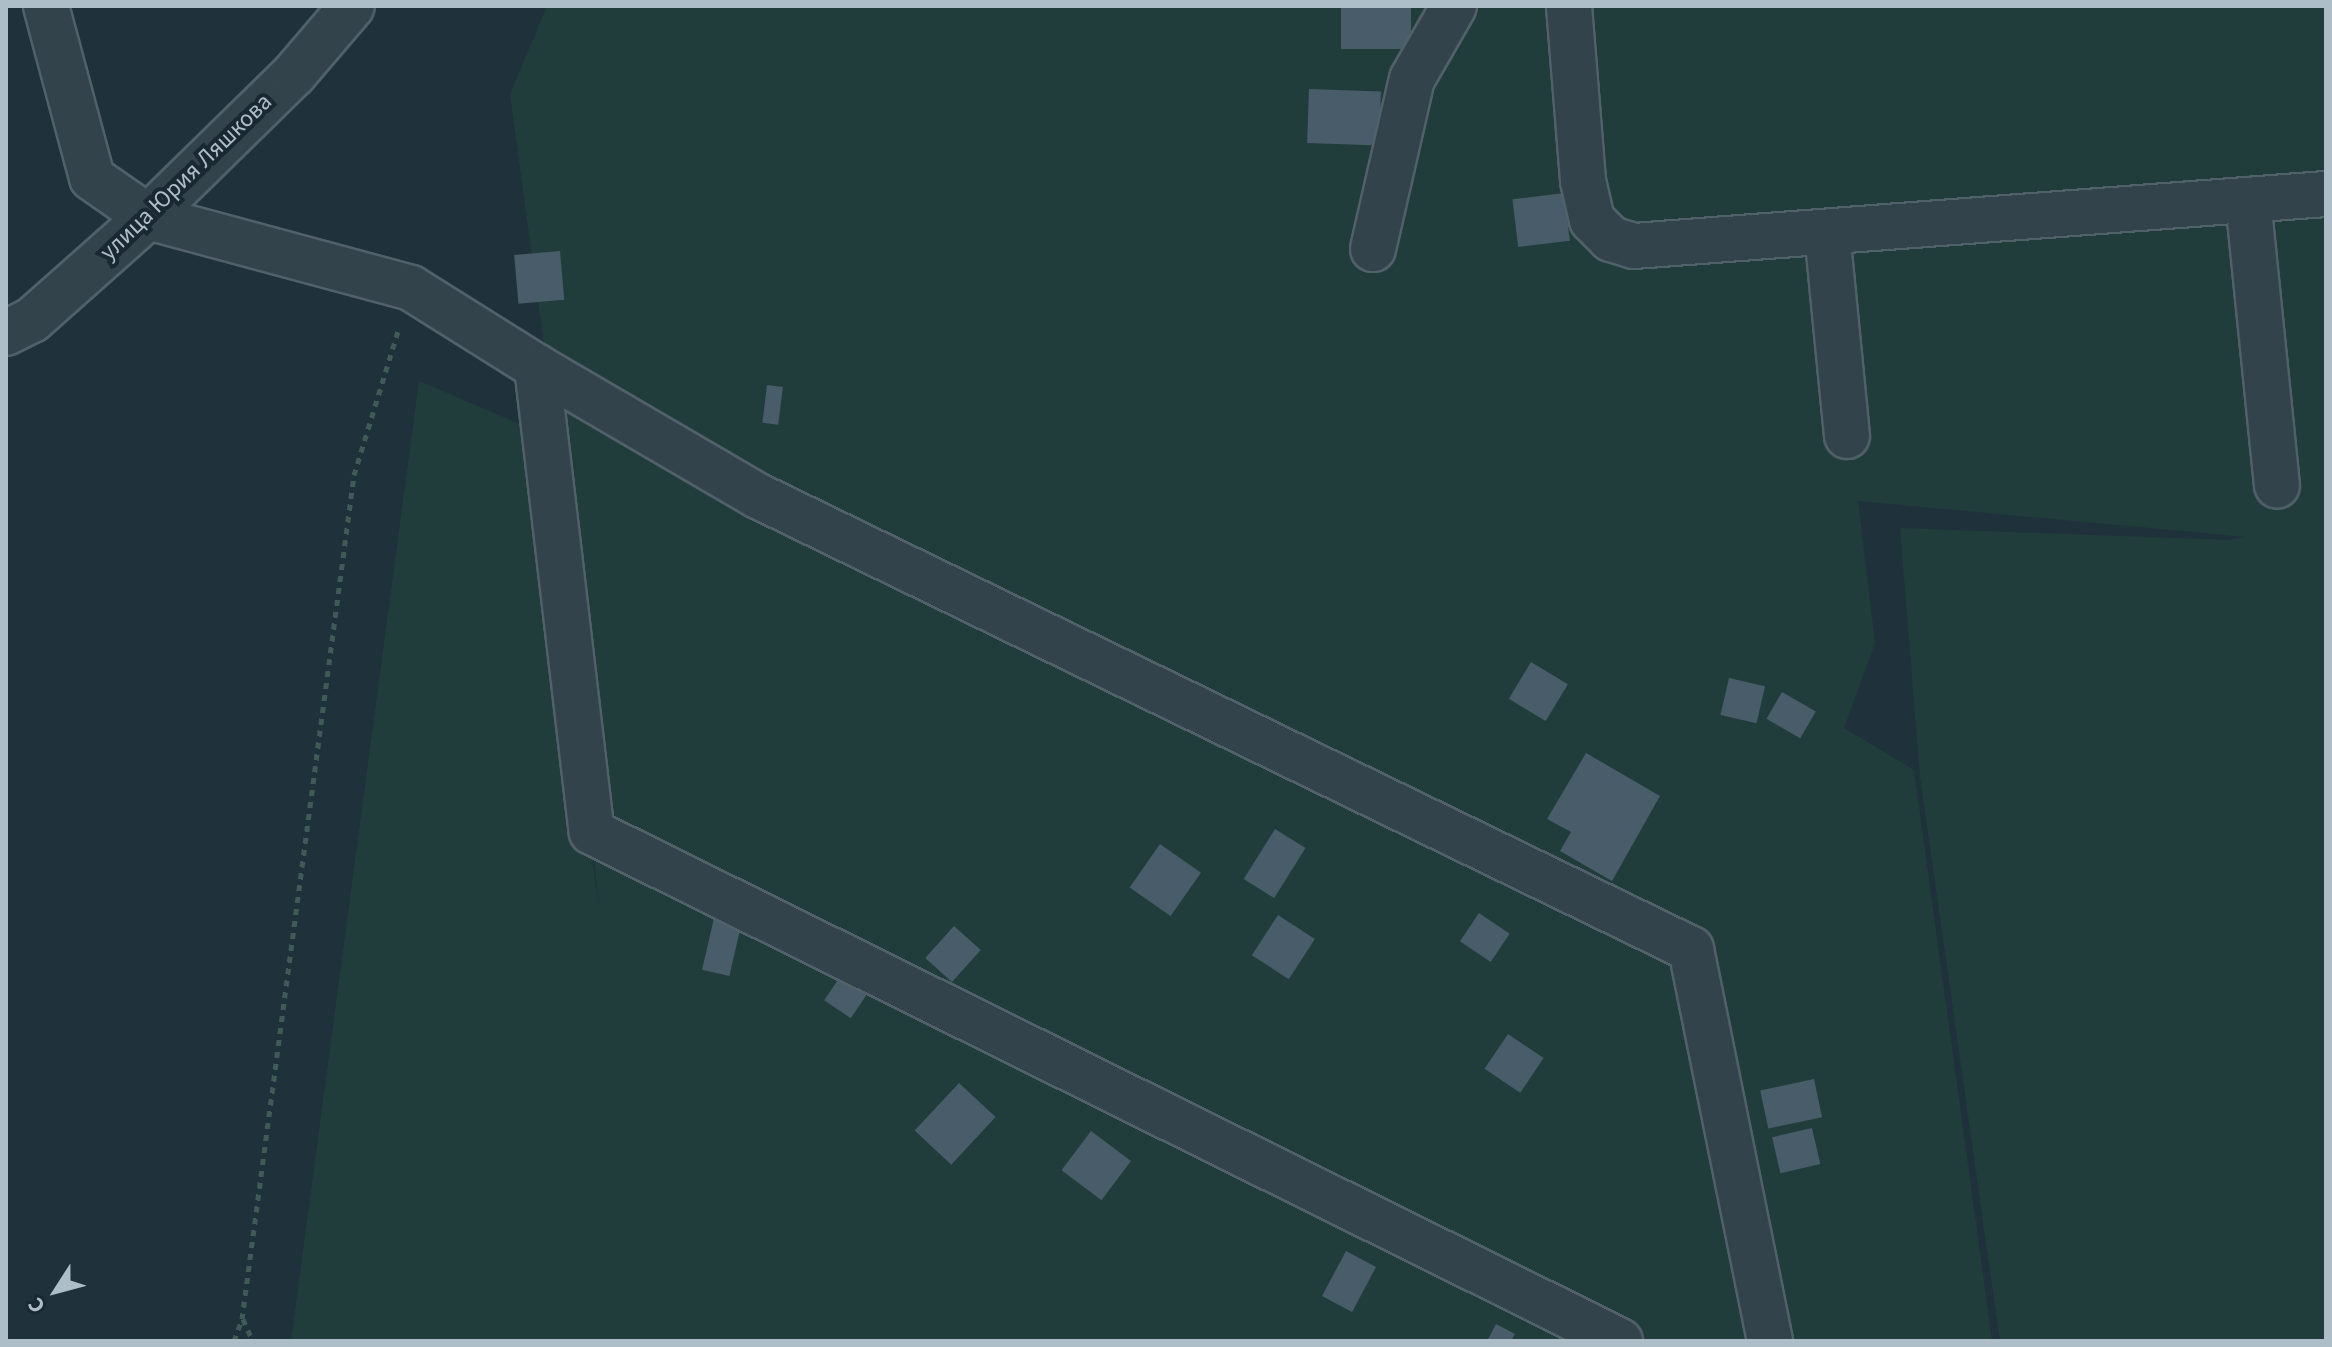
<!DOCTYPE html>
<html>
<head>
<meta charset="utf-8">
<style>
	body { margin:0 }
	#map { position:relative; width:2332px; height:1347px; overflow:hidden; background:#1f323c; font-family:"Source Sans 3",sans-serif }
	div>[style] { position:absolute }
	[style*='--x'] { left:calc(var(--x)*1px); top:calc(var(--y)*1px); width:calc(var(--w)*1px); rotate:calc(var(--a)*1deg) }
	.green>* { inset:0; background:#213d3b }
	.building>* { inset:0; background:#485c69; transform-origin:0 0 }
	.path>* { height:5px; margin-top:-2.5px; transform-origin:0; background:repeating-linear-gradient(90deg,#3f5a57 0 6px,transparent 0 12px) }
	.roads { filter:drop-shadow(2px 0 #51616a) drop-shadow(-2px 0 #51616a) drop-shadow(0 2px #51616a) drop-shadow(0 -2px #51616a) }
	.minor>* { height:44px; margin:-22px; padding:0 22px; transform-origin:22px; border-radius:22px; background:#33434c }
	span { translate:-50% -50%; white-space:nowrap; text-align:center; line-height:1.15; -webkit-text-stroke:8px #192831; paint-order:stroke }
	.street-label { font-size:24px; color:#aebec9 }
	.frame { position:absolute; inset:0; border:8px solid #aebec9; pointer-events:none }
	.north { position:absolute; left:16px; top:1251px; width:80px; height:80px; -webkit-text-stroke:6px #192831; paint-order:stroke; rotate:234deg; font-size:22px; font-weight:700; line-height:32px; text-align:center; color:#aebec9 }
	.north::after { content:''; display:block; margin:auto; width:28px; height:36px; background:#aebec9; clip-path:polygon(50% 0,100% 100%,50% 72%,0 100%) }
</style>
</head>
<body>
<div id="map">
	<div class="green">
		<i style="clip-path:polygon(547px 6px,2326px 6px,2326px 1341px,2000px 1341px,1920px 776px,1900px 528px,2227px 540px,2247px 537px,1858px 501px,1875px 643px,1844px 728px,1914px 770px,1992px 1341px,291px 1341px,419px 381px,533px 430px,599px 908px,547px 366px,510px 94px)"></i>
	</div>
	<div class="building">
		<i style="left:1341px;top:6px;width:70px;height:43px"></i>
		<i style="left:1309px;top:89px;width:72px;height:54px;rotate:2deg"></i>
		<i style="left:1564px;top:193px;width:48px;height:52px;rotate:83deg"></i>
		<i style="left:560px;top:251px;width:49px;height:46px;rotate:85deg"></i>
		<i style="left:767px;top:385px;width:16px;height:38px;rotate:7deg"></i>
		<i style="left:1531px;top:662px;width:43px;height:43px;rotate:31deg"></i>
		<i style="left:1729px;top:678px;width:37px;height:38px;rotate:13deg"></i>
		<i style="left:1782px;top:692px;width:39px;height:31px;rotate:30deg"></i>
		<i style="clip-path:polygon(1586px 753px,1660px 796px,1612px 881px,1560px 851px,1571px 832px,1547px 819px)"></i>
		<i style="left:1275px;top:829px;width:36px;height:59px;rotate:32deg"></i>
		<i style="left:1160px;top:844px;width:50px;height:53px;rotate:35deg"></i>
		<i style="left:1479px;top:913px;width:37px;height:34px;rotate:34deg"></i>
		<i style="left:1278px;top:915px;width:44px;height:48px;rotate:33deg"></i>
		<i style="left:714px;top:918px;width:28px;height:53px;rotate:13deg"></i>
		<i style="left:954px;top:926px;width:36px;height:43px;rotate:42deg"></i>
		<i style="left:846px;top:968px;width:32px;height:39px;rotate:34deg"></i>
		<i style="left:1508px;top:1034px;width:43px;height:42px;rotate:34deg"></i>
		<i style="left:1814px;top:1079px;width:39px;height:55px;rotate:78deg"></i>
		<i style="left:959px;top:1083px;width:50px;height:65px;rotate:43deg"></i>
		<i style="left:1812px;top:1128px;width:37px;height:41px;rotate:77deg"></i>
		<i style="left:1091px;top:1131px;width:50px;height:49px;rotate:37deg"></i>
		<i style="left:1346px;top:1251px;width:34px;height:51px;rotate:28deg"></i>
		<i style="clip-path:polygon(1496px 1324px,1515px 1334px,1511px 1341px,1487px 1341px)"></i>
	</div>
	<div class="path">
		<i style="--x:243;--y:1319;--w:24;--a:66"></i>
		<i style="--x:234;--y:1341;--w:23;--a:-70"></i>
		<i style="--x:242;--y:1319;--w:851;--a:-82.44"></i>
		<i style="--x:354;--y:475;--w:151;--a:-73"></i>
	</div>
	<div class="roads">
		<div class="minor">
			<i style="--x:46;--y:6;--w:178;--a:75"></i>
			<i style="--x:92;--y:178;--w:68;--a:34.9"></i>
			<i style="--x:148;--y:217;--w:272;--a:15.1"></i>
			<i style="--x:411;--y:288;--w:149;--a:32.1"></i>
			<i style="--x:537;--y:367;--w:468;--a:83.3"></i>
			<i style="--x:592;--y:832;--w:1147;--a:26.34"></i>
			<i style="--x:1569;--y:6;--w:176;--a:85.4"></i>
			<i style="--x:1583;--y:181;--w:40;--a:77"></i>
			<i style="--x:1592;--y:220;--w:27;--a:45"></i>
			<i style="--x:1611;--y:239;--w:24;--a:17"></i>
			<i style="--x:1634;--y:246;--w:694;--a:-4.3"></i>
			<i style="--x:2248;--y:200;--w:287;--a:84.2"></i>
			<i style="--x:1827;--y:232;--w:205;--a:84.4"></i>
			<i style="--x:1373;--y:249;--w:174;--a:-77.1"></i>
			<i style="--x:1412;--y:79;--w:84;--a:-60.1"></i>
			<i style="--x:6;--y:333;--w:29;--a:-27"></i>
			<i style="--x:32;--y:320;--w:155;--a:-41.6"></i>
			<i style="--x:148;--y:217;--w:204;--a:-44.4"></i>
			<i style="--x:294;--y:74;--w:89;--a:-49.5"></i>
			<i style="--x:537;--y:367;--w:256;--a:30.3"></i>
			<i style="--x:758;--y:496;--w:1037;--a:25.9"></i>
			<i style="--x:1691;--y:949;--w:400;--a:78.6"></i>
		</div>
	</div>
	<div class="street-label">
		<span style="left:186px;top:177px;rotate:-44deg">улица Юрия Ляшкова</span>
	</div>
	<div class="frame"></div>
	<div class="north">С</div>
</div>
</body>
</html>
